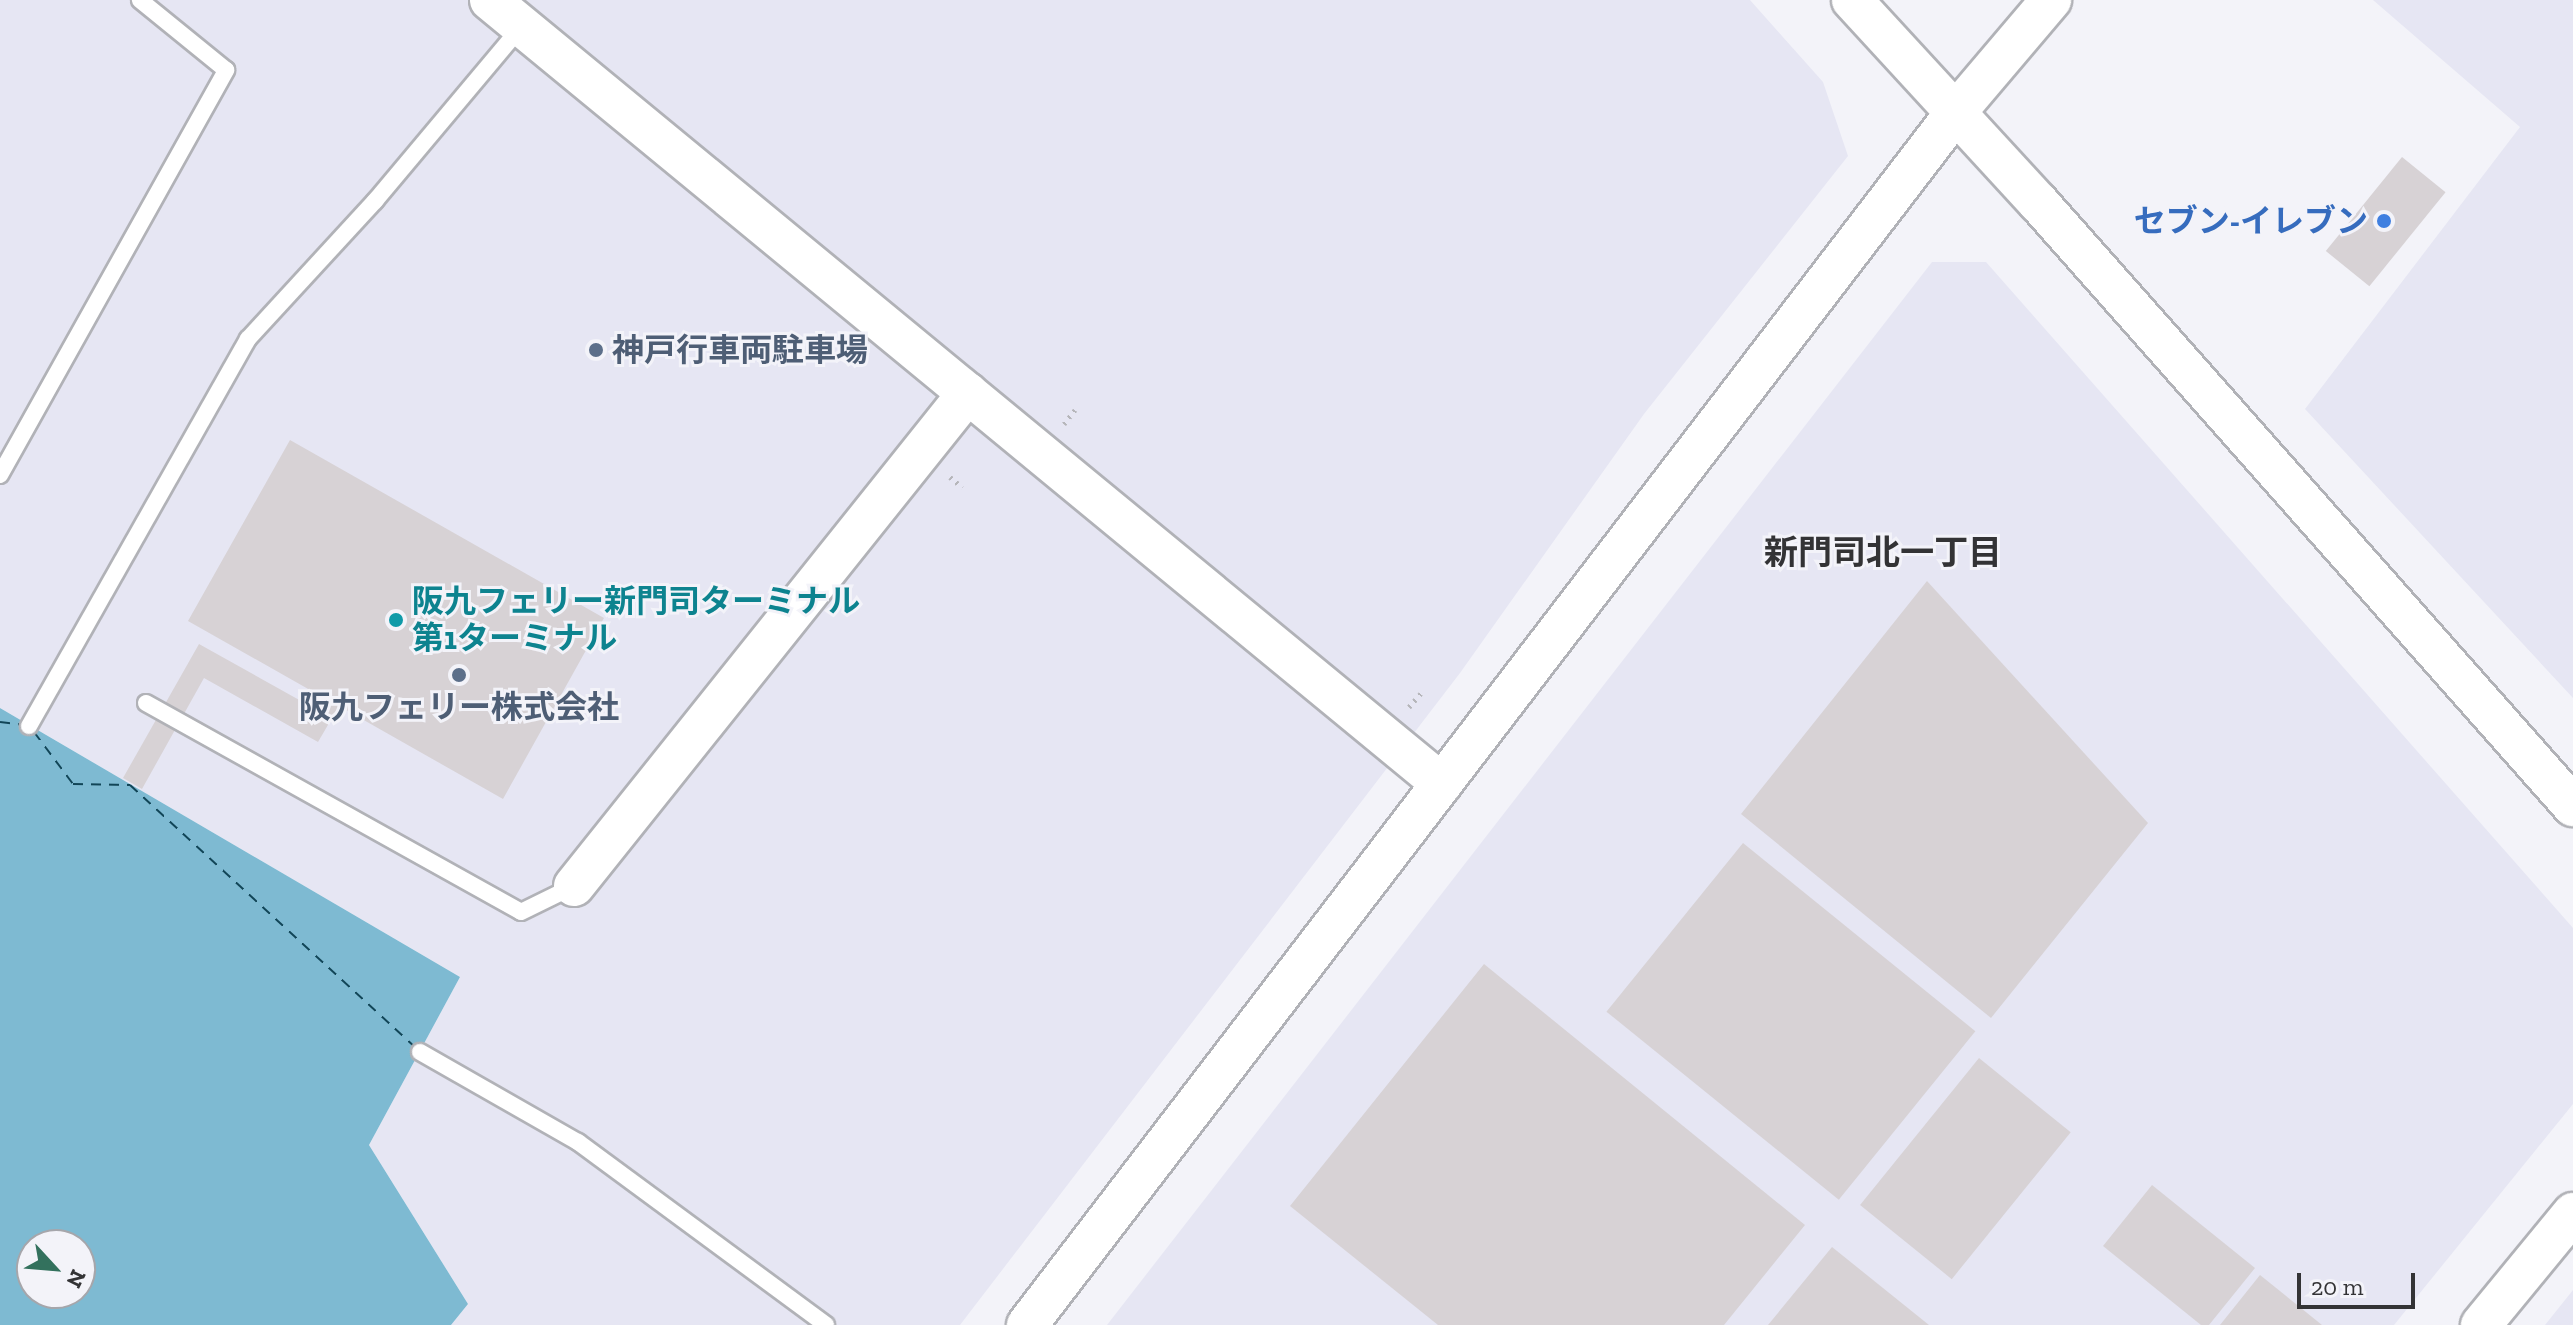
<!DOCTYPE html>
<html>
<head>
<meta charset="utf-8">
<style>
	body { margin:0 }
	#map { position:relative; width:2573px; height:1325px; overflow:hidden; background:#f3f3f9; font-family:"Zilla Slab","Noto Sans JP",serif }
	div>[style] { position:absolute }
	[style*='--x'] { left:calc(var(--x)*1px); top:calc(var(--y)*1px); width:calc(var(--w)*1px); rotate:calc(var(--a)*1deg) }
	.built>* { inset:0; background:#e6e6f3 }
	.water>* { inset:0; background:#7ebad2 }
	.ferry>* { height:2px; margin-top:-1px; transform-origin:0; background:repeating-linear-gradient(90deg,#114557 0 10px,transparent 0 18px) }
	.building>* { inset:0; background:#d7d2d5; transform-origin:0 0 }
	.path>* { height:5px; margin-top:-2.5px; transform-origin:0; background:repeating-linear-gradient(90deg,#b6b6ba 0 2px,transparent 0 8px) }
	.roads { filter:drop-shadow(2px 0 #b1b2b7) drop-shadow(-2px 0 #b1b2b7) drop-shadow(0 2px #b1b2b7) drop-shadow(0 -2px #b1b2b7) }
	.service>* { height:16px; margin:-8px; padding:0 8px; transform-origin:8px; border-radius:8px; background:#fff }
	.tertiary>* { height:40px; margin:-20px; padding:0 20px; transform-origin:20px; border-radius:20px; background:#fff }
	.dots>* { width:22px; height:22px; translate:-50% -50%; box-sizing:border-box; border:4px solid #f3f3f9; border-radius:50% }
	span { translate:-50% -50%; white-space:nowrap; text-align:center; line-height:1.15; -webkit-text-stroke:6px #f3f3f9; paint-order:stroke }
	.shop-label { font-size:32px; color:#366cbe; font-weight:700 }
	.right { translate:-100% -50%; text-align:right }
	.service-label { font-size:32px; color:#4e5e75; font-weight:700 }
	.left { translate:0 -50%; text-align:left }
	.culture-label { font-size:32px; color:#0d838f; font-weight:700 }
	.neighbourhood-label { font-size:34px; color:#333335; font-weight:700 }
	.north { position:absolute; left:16px; top:1229px; width:80px; height:80px; box-sizing:border-box; background:#f3f3f9; border:2px solid #a6a6ab; border-radius:50%; rotate:116deg; font-size:22px; font-weight:700; line-height:32px; text-align:center; color:#333335 }
	.north::after { content:''; display:block; margin:auto; width:28px; height:36px; background:#33715d; clip-path:polygon(50% 0,100% 100%,50% 72%,0 100%) }
	.scale { position:absolute; left:2297px; top:1273px; width:118px; height:36px; box-sizing:border-box; border:4px solid #333335; border-top:0; padding-left:10px; font-size:24px; line-height:28px; white-space:nowrap; color:#333335; -webkit-text-stroke:6px #f3f3f9; paint-order:stroke }
</style>
</head>
<body>
<div id="map">
	<div class="built">
		<i style="clip-path:polygon(0 0,1750px 0,1823px 82px,1848px 156px,1644px 414px,1460px 673px,960px 1325px,451px 1325px,468px 1304px,369px 1145px,460px 977px,0 708px)"></i>
		<i style="clip-path:polygon(2373px 0,2573px 0,2573px 698px,2305px 409px,2520px 127px)"></i>
		<i style="clip-path:polygon(1932px 262px,1986px 262px,2573px 928px,2573px 1104px,2394px 1325px,1107px 1325px)"></i>
		<i style="clip-path:polygon(2573px 1290px,2573px 1325px,2545px 1325px)"></i>
	</div>
	<div class="water">
		<i style="clip-path:polygon(evenodd,0 708px,460px 977px,369px 1145px,468px 1304px,451px 1325px,0 1325px,0 708px,32px 1245px,80px 1245px,80px 1293px,32px 1293px,32px 1245px)"></i>
	</div>
	<div class="ferry">
		<i style="--x:0;--y:722;--w:23;--a:7"></i>
		<i style="--x:34;--y:732;--w:65;--a:53.1"></i>
		<i style="--x:73;--y:784;--w:57;--a:1"></i>
		<i style="--x:130;--y:785;--w:387;--a:42.6"></i>
	</div>
	<div class="building">
		<i style="left:2402px;top:157px;width:56px;height:121px;rotate:39deg"></i>
		<i style="clip-path:polygon(290px 440px,604px 618px,503px 799px,339px 706px,318px 742px,204px 678px,142px 789px,123px 778px,199px 644px,310px 706px,317px 694px,188px 621px)"></i>
		<i style="clip-path:polygon(1927px 581px,2148px 823px,1991px 1018px,1741px 814px)"></i>
		<i style="left:1743px;top:843px;width:299px;height:217px;rotate:39deg"></i>
		<i style="clip-path:polygon(1484px 964px,1805px 1225px,1724px 1325px,1438px 1325px,1290px 1206px)"></i>
		<i style="left:1979px;top:1058px;width:118px;height:189px;rotate:39deg"></i>
		<i style="clip-path:polygon(2152px 1185px,2255px 1268px,2209px 1325px,2201px 1325px,2103px 1246px)"></i>
		<i style="clip-path:polygon(1832px 1247px,1929px 1325px,1768px 1325px)"></i>
		<i style="clip-path:polygon(2260px 1275px,2322px 1325px,2220px 1325px)"></i>
	</div>
	<div class="path">
		<i style="--x:1064;--y:424;--w:18;--a:-52"></i>
		<i style="--x:950;--y:477;--w:16;--a:40"></i>
		<i style="--x:1409;--y:707;--w:18;--a:-49"></i>
	</div>
	<div class="roads">
		<div class="service">
			<i style="--x:0;--y:475;--w:464;--a:-60.8"></i>
			<i style="--x:226;--y:70;--w:111;--a:-140.9"></i>
			<i style="--x:146;--y:703;--w:429;--a:29.1"></i>
			<i style="--x:521;--y:912;--w:59;--a:-26.1"></i>
			<i style="--x:29;--y:726;--w:445;--a:-60.5"></i>
			<i style="--x:248;--y:339;--w:188;--a:-47.4"></i>
			<i style="--x:375;--y:201;--w:227;--a:-50"></i>
			<i style="--x:420;--y:1052;--w:182;--a:29.7"></i>
			<i style="--x:578;--y:1142;--w:308;--a:36.4"></i>
		</div>
		<div class="tertiary">
			<i style="--x:490;--y:0;--w:1233;--a:39.47"></i>
			<i style="--x:1852;--y:0;--w:275;--a:47.4"></i>
			<i style="--x:2038;--y:202;--w:807;--a:48.47"></i>
			<i style="--x:574;--y:886;--w:631;--a:-51.37"></i>
			<i style="--x:1027;--y:1325;--w:1528;--a:-52.55"></i>
			<i style="--x:1956;--y:112;--w:147;--a:-49.7"></i>
			<i style="--x:2481;--y:1325;--w:145;--a:-50.6"></i>
		</div>
	</div>
	<div class="dots">
		<i style="left:2384px;top:221px;background:#3f7fe0"></i>
		<i style="left:596px;top:350px;background:#5c6f8a"></i>
		<i style="left:396px;top:620px;background:#0f9aa8"></i>
		<i style="left:459px;top:675px;background:#5c6f8a"></i>
	</div>
	<div class="shop-label">
		<span class="right" style="left:2368px;top:221px">セブン-イレブン</span>
	</div>
	<div class="service-label">
		<span class="left" style="left:612px;top:350px">神戸行車両駐車場</span>
		<span style="left:459px;top:707px">阪九フェリー株式会社</span>
	</div>
	<div class="culture-label">
		<span class="left" style="left:412px;top:620px">阪九フェリー新門司ターミナル<br>第1ターミナル</span>
	</div>
	<div class="neighbourhood-label">
		<span style="left:1883px;top:553px">新門司北一丁目</span>
	</div>
	<div class="north">N</div>
	<div class="scale">20 m</div>
</div>
</body>
</html>
